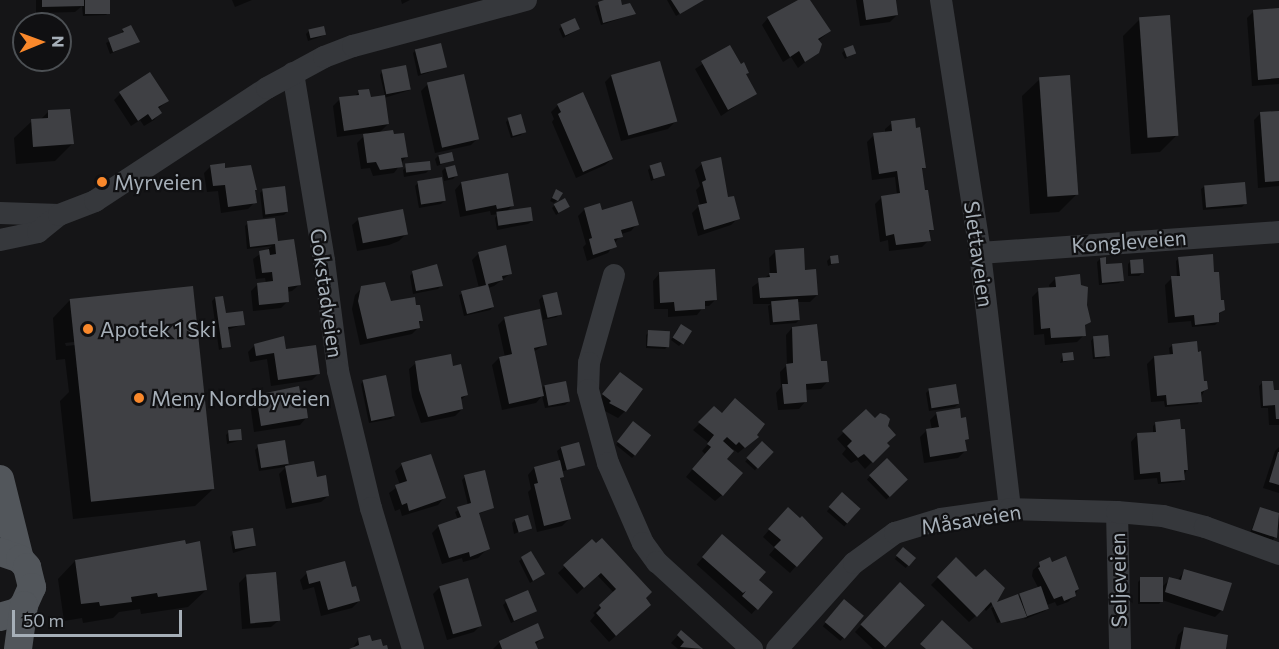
<!DOCTYPE html>
<html>
<head>
<meta charset="utf-8">
<style>
	body { margin:0 }
	#map { position:relative; width:1279px; height:649px; overflow:hidden; background:#151517; font-family:Commissioner,sans-serif }
	div>[style] { position:absolute }
	[style*='--x'] { left:calc(var(--x)*1px); top:calc(var(--y)*1px); width:calc(var(--w)*1px); rotate:calc(var(--a)*1deg) }
	.shadow>* { inset:0; background:#0007; transform-origin:0 0 }
	.building>* { inset:0; background:#3f4044; transform-origin:0 0 }
	.minor>* { height:22px; margin:-11px; padding:0 11px; transform-origin:11px; border-radius:11px; background:#36383c }
	.major>* { height:28px; margin:-14px; padding:0 14px; transform-origin:14px; border-radius:14px; background:#52565b }
	.dots>* { width:16px; height:16px; translate:-50% -50%; box-sizing:border-box; border:3px solid #101012; border-radius:50% }
	span { translate:-50% -50%; white-space:nowrap; text-align:center; line-height:1.15; -webkit-text-stroke:4.5px #101012; paint-order:stroke }
	.poi-label { font-size:21px; color:#a6afb8 }
	.left { translate:0 -50%; text-align:left }
	.street-label { font-size:21px; color:#a6afb8 }
	.north { position:absolute; left:12px; top:12px; width:60px; height:60px; box-sizing:border-box; background:#101012; border:2px solid #4c5054; border-radius:50%; rotate:89deg; font-size:16px; font-weight:700; line-height:24px; text-align:center; color:#a6afb8 }
	.north::after { content:''; display:block; margin:auto; width:21px; height:27px; background:#f9882b; clip-path:polygon(50% 0,100% 100%,50% 72%,0 100%) }
	.scale { position:absolute; left:12px; top:610px; width:170px; height:27px; box-sizing:border-box; border:3px solid #a6afb8; border-top:0; padding-left:8px; font-size:18px; line-height:21px; white-space:nowrap; color:#a6afb8; -webkit-text-stroke:4px #101012; paint-order:stroke }
</style>
</head>
<body>
<div id="map">
	<div class="shadow">
		<i style="clip-path:polygon(36px 0,108px 0,109px 12px,106px 15px,83px 16px,82px 6px,75px 12px,36px 13px)"></i>
		<i style="clip-path:polygon(232px 0,252px 0,235px 7px)"></i>
		<i style="clip-path:polygon(401px 0,410px 0,402px 4px)"></i>
		<i style="clip-path:polygon(610px 0,620px 0,621px 7px,634px 14px,601px 25px,595px 6px)"></i>
		<i style="clip-path:polygon(667px 0,702px 0,676px 16px)"></i>
		<i style="clip-path:polygon(801px 0,809px 0,830px 31px,818px 41px,817px 52px,798px 68px,791px 57px,783px 62px,762px 25px,768px 18px)"></i>
		<i style="clip-path:polygon(856px 0,896px 0,897px 15px,890px 22px,860px 26px)"></i>
		<i style="clip-path:polygon(1279px 10px,1279px 84px,1252px 86px,1247px 18px,1254px 11px)"></i>
		<i style="clip-path:polygon(1140px 19px,1177px 135px,1160px 152px,1131px 154px,1123px 36px)"></i>
		<i style="clip-path:polygon(562px 26px,579px 29px,563px 38px,559px 29px)"></i>
		<i style="clip-path:polygon(123px 30px,138px 41px,110px 54px,106px 43px,121px 35px)"></i>
		<i style="clip-path:polygon(309px 31px,325px 35px,308px 41px,306px 34px)"></i>
		<i style="clip-path:polygon(729px 47px,740px 66px,748px 73px,745px 75px,755px 93px,721px 116px,695px 69px)"></i>
		<i style="clip-path:polygon(416px 50px,445px 67px,418px 76px,413px 53px)"></i>
		<i style="clip-path:polygon(845px 50px,855px 52px,845px 59px,842px 53px)"></i>
		<i style="clip-path:polygon(383px 71px,410px 90px,384px 98px,388px 124px,378px 134px,406px 157px,394px 173px,373px 176px,370px 168px,361px 169px,357px 143px,367px 133px,337px 137px,333px 106px,340px 99px,354px 97px,359px 92px,370px 98px,385px 96px,380px 75px)"></i>
		<i style="clip-path:polygon(612px 75px,675px 122px,668px 129px,621px 141px,605px 82px)"></i>
		<i style="clip-path:polygon(1040px 79px,1076px 195px,1059px 212px,1030px 214px,1022px 96px)"></i>
		<i style="clip-path:polygon(428px 84px,478px 138px,471px 145px,435px 153px,421px 91px)"></i>
		<i style="clip-path:polygon(120px 94px,167px 101px,158px 109px,160px 113px,154px 120px,144px 126px,140px 120px,131px 126px,114px 100px)"></i>
		<i style="clip-path:polygon(558px 105px,612px 159px,605px 165px,576px 178px,552px 122px,554px 119px,551px 112px)"></i>
		<i style="clip-path:polygon(48px 112px,72px 144px,55px 161px,16px 164px,14px 138px,32px 121px,40px 120px)"></i>
		<i style="clip-path:polygon(1279px 112px,1279px 186px,1258px 188px,1254px 120px,1261px 113px)"></i>
		<i style="clip-path:polygon(509px 119px,524px 132px,521px 135px,511px 138px,506px 122px)"></i>
		<i style="clip-path:polygon(892px 123px,915px 130px,924px 167px,921px 171px,932px 229px,928px 233px,929px 240px,922px 247px,889px 251px,888px 240px,880px 242px,875px 204px,882px 197px,897px 195px,895px 177px,872px 180px,867px 142px,874px 135px,885px 133px,885px 129px)"></i>
		<i style="clip-path:polygon(438px 156px,453px 160px,437px 166px,435px 159px)"></i>
		<i style="clip-path:polygon(702px 164px,738px 218px,731px 225px,698px 236px,692px 213px,700px 205px,696px 190px,700px 186px,695px 170px)"></i>
		<i style="clip-path:polygon(211px 166px,224px 170px,256px 189px,254px 192px,255px 202px,248px 209px,221px 213px,218px 191px,207px 192px,204px 173px)"></i>
		<i style="clip-path:polygon(406px 167px,429px 170px,426px 173px,404px 177px,403px 170px)"></i>
		<i style="clip-path:polygon(651px 167px,664px 175px,651px 181px,648px 170px)"></i>
		<i style="clip-path:polygon(445px 168px,456px 176px,453px 179px,444px 181px,442px 171px)"></i>
		<i style="clip-path:polygon(418px 183px,444px 201px,441px 204px,419px 208px,415px 186px)"></i>
		<i style="clip-path:polygon(461px 183px,512px 206px,505px 213px,532px 221px,528px 224px,497px 230px,495px 218px,499px 214px,491px 215px,490px 211px,460px 217px,455px 190px)"></i>
		<i style="clip-path:polygon(1205px 186px,1245px 204px,1242px 207px,1203px 210px,1201px 189px)"></i>
		<i style="clip-path:polygon(263px 190px,287px 212px,284px 215px,263px 218px,260px 193px)"></i>
		<i style="clip-path:polygon(554px 194px,557px 200px,554px 203px,550px 201px)"></i>
		<i style="clip-path:polygon(555px 205px,565px 209px,556px 215px,552px 208px)"></i>
		<i style="clip-path:polygon(599px 205px,601px 212px,637px 224px,631px 231px,621px 234px,608px 253px,587px 261px,583px 247px,586px 244px,578px 216px,584px 210px)"></i>
		<i style="clip-path:polygon(359px 219px,406px 234px,399px 241px,389px 245px,357px 251px,352px 225px)"></i>
		<i style="clip-path:polygon(248px 223px,274px 243px,293px 241px,299px 285px,292px 291px,287px 292px,288px 301px,281px 308px,253px 311px,251px 291px,258px 284px,266px 283px,265px 278px,256px 279px,253px 259px,272px 246px,247px 249px,245px 226px)"></i>
		<i style="clip-path:polygon(776px 251px,804px 272px,817px 295px,810px 302px,797px 302px,799px 320px,796px 323px,770px 325px,768px 306px,771px 304px,753px 304px,752px 287px,770px 274px,769px 258px)"></i>
		<i style="clip-path:polygon(479px 253px,511px 273px,494px 286px,488px 288px,493px 307px,490px 310px,464px 316px,459px 295px,479px 288px,472px 260px)"></i>
		<i style="clip-path:polygon(830px 258px,838px 262px,828px 266px,827px 261px)"></i>
		<i style="clip-path:polygon(1179px 258px,1213px 274px,1224px 309px,1217px 316px,1218px 322px,1215px 325px,1192px 327px,1191px 321px,1168px 323px,1165px 285px,1172px 278px,1177px 277px,1176px 261px)"></i>
		<i style="clip-path:polygon(1100px 259px,1122px 280px,1119px 283px,1099px 285px,1097px 262px)"></i>
		<i style="clip-path:polygon(1131px 261px,1142px 273px,1139px 276px,1128px 276px,1128px 264px)"></i>
		<i style="clip-path:polygon(413px 272px,441px 286px,438px 289px,413px 294px,410px 276px)"></i>
		<i style="clip-path:polygon(659px 274px,716px 299px,709px 306px,704px 306px,697px 315px,668px 317px,668px 309px,654px 309px,653px 281px)"></i>
		<i style="clip-path:polygon(1056px 278px,1085px 305px,1089px 322px,1083px 327px,1084px 335px,1077px 342px,1045px 345px,1044px 334px,1034px 335px,1032px 297px,1039px 290px,1050px 289px,1049px 285px)"></i>
		<i style="clip-path:polygon(evenodd,192px 287px,213px 489px,195px 506px,73px 519px,60px 401px,69px 392px,65px 359px,56px 360px,53px 318px,70px 300px,192px 287px,173px 331px,173px 334px,66px 346px,65px 343px,173px 331px)"></i>
		<i style="clip-path:polygon(362px 288px,421px 320px,419px 327px,412px 334px,360px 345px,352px 309px,355px 295px)"></i>
		<i style="clip-path:polygon(542px 297px,560px 313px,557px 317px,543px 320px,539px 300px)"></i>
		<i style="clip-path:polygon(215px 298px,225px 315px,244px 324px,227px 330px,229px 346px,219px 350px,212px 301px)"></i>
		<i style="clip-path:polygon(505px 318px,546px 344px,533px 352px,541px 389px,544px 386px,568px 402px,565px 405px,545px 408px,542px 396px,536px 403px,502px 410px,492px 365px,499px 358px,505px 357px,498px 325px)"></i>
		<i style="clip-path:polygon(678px 328px,682px 343px,679px 346px,671px 340px)"></i>
		<i style="clip-path:polygon(792px 328px,820px 363px,827px 382px,821px 389px,804px 390px,805px 402px,799px 409px,778px 410px,776px 393px,781px 387px,780px 372px,787px 365px,786px 335px)"></i>
		<i style="clip-path:polygon(649px 332px,668px 346px,665px 349px,646px 348px,646px 335px)"></i>
		<i style="clip-path:polygon(1094px 337px,1108px 355px,1105px 358px,1093px 359px,1091px 341px)"></i>
		<i style="clip-path:polygon(255px 345px,285px 351px,319px 373px,312px 380px,271px 386px,267px 359px,250px 362px,248px 352px)"></i>
		<i style="clip-path:polygon(1173px 345px,1204px 391px,1198px 404px,1165px 407px,1164px 401px,1151px 402px,1147px 364px,1154px 357px,1170px 356px,1169px 348px)"></i>
		<i style="clip-path:polygon(1063px 354px,1072px 360px,1060px 363px)"></i>
		<i style="clip-path:polygon(416px 363px,452px 368px,466px 395px,460px 401px,462px 409px,455px 416px,421px 423px,412px 397px,409px 369px)"></i>
		<i style="clip-path:polygon(620px 374px,625px 411px,618px 418px,603px 410px,605px 408px,597px 402px)"></i>
		<i style="clip-path:polygon(364px 381px,394px 416px,391px 419px,369px 423px,361px 384px)"></i>
		<i style="clip-path:polygon(1262px 383px,1273px 394px,1279px 392px,1279px 425px,1269px 425px,1268px 408px,1261px 408px,1259px 386px)"></i>
		<i style="clip-path:polygon(929px 390px,958px 404px,955px 407px,929px 411px,926px 393px)"></i>
		<i style="clip-path:polygon(257px 396px,306px 418px,300px 425px,254px 432px,250px 403px)"></i>
		<i style="clip-path:polygon(715px 408px,750px 443px,738px 453px,733px 449px,725px 459px,722px 495px,715px 501px,686px 477px,705px 454px,702px 451px,709px 443px,693px 430px)"></i>
		<i style="clip-path:polygon(866px 411px,888px 446px,865px 469px,857px 460px,851px 463px,842px 454px,846px 449px,837px 439px)"></i>
		<i style="clip-path:polygon(937px 413px,960px 419px,967px 438px,964px 442px,965px 451px,958px 458px,924px 463px,920px 437px,926px 431px,932px 430px,930px 420px)"></i>
		<i style="clip-path:polygon(1156px 423px,1187px 469px,1181px 482px,1158px 484px,1157px 478px,1134px 480px,1131px 442px,1137px 435px,1153px 433px,1153px 426px)"></i>
		<i style="clip-path:polygon(630px 426px,635px 455px,632px 458px,616px 445px)"></i>
		<i style="clip-path:polygon(229px 432px,241px 440px,227px 444px,226px 435px)"></i>
		<i style="left:762px;top:443px;width:13px;height:25px;rotate:42deg"></i>
		<i style="clip-path:polygon(258px 447px,288px 464px,285px 467px,259px 471px,255px 450px)"></i>
		<i style="clip-path:polygon(1279px 447px,1279px 493px,1263px 488px,1275px 451px)"></i>
		<i style="clip-path:polygon(561px 448px,583px 464px,561px 472px,562px 477px,559px 480px,569px 519px,562px 526px,537px 532px,528px 492px,531px 489px,528px 475px,534px 468px,560px 462px,557px 451px)"></i>
		<i style="left:887px;top:460px;width:28px;height:28px;rotate:46deg"></i>
		<i style="clip-path:polygon(402px 465px,444px 498px,438px 505px,402px 516px,400px 509px,395px 511px,389px 493px,400px 485px,395px 471px)"></i>
		<i style="clip-path:polygon(286px 467px,328px 496px,321px 502px,286px 509px,279px 474px)"></i>
		<i style="clip-path:polygon(465px 477px,493px 508px,478px 514px,488px 548px,478px 558px,463px 562px,462px 558px,442px 564px,432px 533px,439px 526px,458px 520px,455px 512px,468px 505px,462px 480px)"></i>
		<i style="left:842px;top:494px;width:23px;height:23px;rotate:41deg"></i>
		<i style="clip-path:polygon(1260px 509px,1279px 515px,1279px 528px,1273px 540px,1250px 533px)"></i>
		<i style="clip-path:polygon(781px 516px,796px 566px,790px 573px,769px 555px,775px 548px,763px 537px)"></i>
		<i style="clip-path:polygon(515px 520px,530px 527px,514px 534px,512px 523px)"></i>
		<i style="clip-path:polygon(233px 534px,255px 546px,233px 553px,230px 537px)"></i>
		<i style="clip-path:polygon(592px 541px,644px 598px,643px 611px,609px 642px,590px 621px,595px 615px,593px 613px,614px 593px,597px 575px,577px 594px,558px 573px)"></i>
		<i style="left:716px;top:543px;width:74px;height:29px;rotate:42deg"></i>
		<i style="left:903px;top:549px;width:14px;height:13px;rotate:39deg"></i>
		<i style="clip-path:polygon(531px 553px,544px 574px,530px 583px,519px 561px)"></i>
		<i style="clip-path:polygon(956px 559px,996px 601px,986px 611px,984px 608px,969px 622px,931px 585px)"></i>
		<i style="clip-path:polygon(75px 561px,206px 590px,188px 607px,141px 614px,140px 609px,119px 612px,113px 618px,83px 623px,82px 618px,64px 621px,58px 579px)"></i>
		<i style="clip-path:polygon(1040px 564px,1052px 564px,1078px 589px,1075px 595px,1068px 602px,1057px 606px,1055px 602px,1047px 605px,1045px 611px,1025px 619px,1023px 616px,997px 623px,991px 608px,1039px 589px,1032px 576px,1033px 570px)"></i>
		<i style="clip-path:polygon(1185px 570px,1222px 610px,1215px 617px,1162px 600px,1159px 604px,1138px 604px,1138px 582px,1141px 579px,1162px 587px,1170px 579px,1177px 581px)"></i>
		<i style="clip-path:polygon(307px 573px,351px 589px,359px 601px,352px 608px,321px 616px,314px 587px,303px 590px,300px 580px)"></i>
		<i style="clip-path:polygon(246px 576px,278px 621px,271px 627px,242px 629px,239px 583px)"></i>
		<i style="clip-path:polygon(440px 587px,480px 626px,474px 632px,447px 640px,433px 594px)"></i>
		<i style="clip-path:polygon(893px 591px,923px 605px,882px 649px,873px 649px,855px 632px)"></i>
		<i style="left:844px;top:601px;width:23px;height:33px;rotate:40deg"></i>
		<i style="clip-path:polygon(506px 602px,536px 611px,511px 623px,503px 605px)"></i>
		<i style="clip-path:polygon(537px 625px,542px 638px,536px 644px,536px 649px,493px 649px,499px 643px)"></i>
		<i style="clip-path:polygon(1185px 628px,1224px 649px,1175px 649px,1178px 635px)"></i>
		<i style="clip-path:polygon(681px 632px,701px 649px,678px 649px,671px 643px)"></i>
		<i style="clip-path:polygon(358px 640px,371px 643px,386px 649px,352px 649px)"></i>
	</div>
	<div class="building">
		<i style="clip-path:polygon(42px 0,84px 0,84px 6px,42px 7px)"></i>
		<i style="left:85px;top:0;width:25px;height:14px"></i>
		<i style="clip-path:polygon(604px 0,621px 0,622px 5px,630px 3px,636px 14px,603px 23px,598px 2px)"></i>
		<i style="clip-path:polygon(671px 0,704px 0,680px 14px)"></i>
		<i style="clip-path:polygon(798px 0,810px 0,831px 31px,818px 39px,822px 44px,819px 53px,805px 62px,799px 51px,790px 57px,767px 17px)"></i>
		<i style="clip-path:polygon(863px 0,896px 0,898px 15px,866px 20px)"></i>
		<i style="clip-path:polygon(1279px 8px,1279px 78px,1258px 80px,1253px 10px)"></i>
		<i style="left:1170px;top:15px;width:121px;height:31px;rotate:86deg"></i>
		<i style="left:575px;top:18px;width:12px;height:16px;rotate:66deg"></i>
		<i style="clip-path:polygon(131px 25px,140px 42px,113px 52px,108px 38px,124px 32px,122px 29px)"></i>
		<i style="left:324px;top:26px;width:9px;height:16px;rotate:77deg"></i>
		<i style="left:441px;top:43px;width:25px;height:27px;rotate:76deg"></i>
		<i style="clip-path:polygon(730px 45px,741px 64px,744px 62px,749px 73px,746px 74px,757px 94px,728px 110px,701px 61px)"></i>
		<i style="left:853px;top:45px;width:9px;height:10px;rotate:69deg"></i>
		<i style="left:660px;top:61px;width:63px;height:51px;rotate:74deg"></i>
		<i style="left:406px;top:65px;width:25px;height:25px;rotate:79deg"></i>
		<i style="clip-path:polygon(150px 72px,169px 101px,158px 107px,162px 113px,152px 120px,148px 114px,138px 121px,119px 92px)"></i>
		<i style="left:464px;top:74px;width:67px;height:38px;rotate:77deg"></i>
		<i style="left:1070px;top:75px;width:120px;height:31px;rotate:86deg"></i>
		<i style="clip-path:polygon(369px 89px,371px 97px,385px 95px,389px 124px,344px 131px,339px 97px,359px 95px,358px 90px)"></i>
		<i style="clip-path:polygon(583px 92px,613px 159px,583px 172px,558px 114px,561px 112px,557px 104px)"></i>
		<i style="clip-path:polygon(70px 109px,74px 144px,33px 147px,31px 119px,48px 118px,48px 110px)"></i>
		<i style="clip-path:polygon(1279px 111px,1279px 181px,1265px 182px,1260px 112px)"></i>
		<i style="left:521px;top:114px;width:19px;height:14px;rotate:74deg"></i>
		<i style="clip-path:polygon(915px 118px,916px 128px,920px 127px,926px 168px,922px 168px,925px 190px,928px 190px,934px 230px,929px 230px,931px 241px,896px 245px,894px 234px,886px 236px,881px 196px,900px 193px,897px 171px,879px 174px,873px 133px,892px 131px,891px 121px)"></i>
		<i style="clip-path:polygon(393px 130px,394px 134px,404px 133px,408px 157px,401px 158px,403px 167px,380px 170px,376px 162px,367px 163px,363px 134px)"></i>
		<i style="left:452px;top:152px;width:9px;height:14px;rotate:77deg"></i>
		<i style="clip-path:polygon(721px 157px,728px 197px,734px 196px,740px 219px,704px 230px,698px 205px,707px 203px,702px 182px,706px 180px,701px 162px)"></i>
		<i style="left:430px;top:161px;width:9px;height:25px;rotate:84deg"></i>
		<i style="left:661px;top:162px;width:14px;height:12px;rotate:73deg"></i>
		<i style="clip-path:polygon(225px 163px,225px 168px,251px 165px,257px 190px,255px 190px,257px 203px,228px 207px,225px 185px,213px 186px,210px 165px)"></i>
		<i style="left:455px;top:165px;width:11px;height:10px;rotate:75deg"></i>
		<i style="clip-path:polygon(508px 173px,514px 206px,497px 209px,496px 205px,466px 211px,461px 182px)"></i>
		<i style="left:442px;top:177px;width:24px;height:25px;rotate:81deg"></i>
		<i style="left:1245px;top:182px;width:22px;height:41px;rotate:85deg"></i>
		<i style="left:285px;top:186px;width:26px;height:23px;rotate:83deg"></i>
		<i style="clip-path:polygon(556px 189px,563px 193px,558px 201px,552px 198px)"></i>
		<i style="left:565px;top:198px;width:10px;height:13px;rotate:61deg"></i>
		<i style="clip-path:polygon(632px 201px,639px 225px,621px 230px,623px 237px,614px 239px,617px 247px,593px 255px,589px 239px,592px 238px,584px 208px,600px 203px,602px 210px)"></i>
		<i style="left:531px;top:207px;width:14px;height:35px;rotate:82deg"></i>
		<i style="left:403px;top:209px;width:26px;height:46px;rotate:79deg"></i>
		<i style="clip-path:polygon(275px 218px,278px 241px,294px 239px,301px 285px,288px 287px,289px 302px,259px 305px,257px 283px,273px 281px,272px 272px,262px 273px,259px 251px,269px 249px,270px 255px,276px 254px,275px 244px,250px 247px,247px 221px)"></i>
		<i style="clip-path:polygon(506px 245px,512px 274px,502px 276px,503px 280px,488px 284px,494px 307px,467px 314px,461px 291px,486px 285px,478px 252px)"></i>
		<i style="clip-path:polygon(804px 248px,805px 270px,816px 269px,818px 295px,760px 298px,758px 278px,770px 277px,769px 273px,777px 273px,775px 250px)"></i>
		<i style="clip-path:polygon(1213px 254px,1214px 272px,1219px 272px,1221px 300px,1224px 300px,1225px 310px,1219px 313px,1219px 322px,1195px 325px,1194px 315px,1175px 317px,1171px 276px,1180px 276px,1178px 257px)"></i>
		<i style="left:838px;top:255px;width:8px;height:8px;rotate:83deg"></i>
		<i style="clip-path:polygon(1106px 257px,1106px 264px,1122px 263px,1124px 281px,1102px 283px,1100px 258px)"></i>
		<i style="left:1143px;top:259px;width:14px;height:13px;rotate:86deg"></i>
		<i style="clip-path:polygon(437px 264px,443px 286px,416px 291px,412px 271px)"></i>
		<i style="clip-path:polygon(715px 269px,717px 300px,705px 301px,705px 309px,675px 311px,674px 302px,660px 303px,659px 272px)"></i>
		<i style="clip-path:polygon(1080px 274px,1081px 285px,1088px 287px,1087px 305px,1091px 322px,1085px 325px,1086px 336px,1051px 338px,1050px 328px,1041px 329px,1038px 288px,1056px 287px,1055px 277px)"></i>
		<i style="clip-path:polygon(385px 282px,391px 301px,415px 297px,416px 305px,420px 305px,423px 321px,419px 321px,420px 328px,367px 339px,358px 301px,361px 286px)"></i>
		<i style="left:193px;top:286px;width:204px;height:124px;rotate:84deg"></i>
		<i style="left:557px;top:292px;width:23px;height:15px;rotate:77deg"></i>
		<i style="clip-path:polygon(223px 296px,226px 313px,243px 311px,245px 325px,228px 327px,231px 347px,222px 348px,215px 297px)"></i>
		<i style="left:798px;top:299px;width:21px;height:27px;rotate:85deg"></i>
		<i style="clip-path:polygon(540px 309px,547px 345px,534px 348px,544px 396px,509px 404px,499px 357px,512px 354px,504px 317px)"></i>
		<i style="left:681px;top:324px;width:13px;height:16px;rotate:32deg"></i>
		<i style="clip-path:polygon(817px 324px,821px 361px,827px 361px,829px 382px,806px 384px,807px 402px,784px 404px,782px 384px,788px 384px,786px 364px,793px 363px,792px 327px)"></i>
		<i style="left:648px;top:330px;width:22px;height:16px;rotate:3deg"></i>
		<i style="left:1108px;top:335px;width:21px;height:15px;rotate:85deg"></i>
		<i style="clip-path:polygon(284px 336px,286px 349px,316px 345px,320px 374px,278px 380px,274px 353px,256px 356px,254px 344px)"></i>
		<i style="clip-path:polygon(1197px 341px,1198px 352px,1201px 351px,1204px 381px,1207px 381px,1208px 389px,1201px 392px,1202px 402px,1167px 405px,1166px 395px,1157px 396px,1154px 356px,1173px 354px,1172px 344px)"></i>
		<i style="left:1073px;top:352px;width:8px;height:11px;rotate:83deg"></i>
		<i style="clip-path:polygon(451px 354px,453px 366px,461px 364px,468px 395px,461px 397px,463px 409px,428px 417px,419px 390px,415px 361px)"></i>
		<i style="clip-path:polygon(620px 372px,643px 389px,626px 412px,609px 403px,611px 401px,602px 394px)"></i>
		<i style="left:386px;top:375px;width:42px;height:24px;rotate:78deg"></i>
		<i style="left:566px;top:381px;width:21px;height:22px;rotate:79deg"></i>
		<i style="clip-path:polygon(1262px 381px,1273px 381px,1274px 390px,1279px 390px,1279px 419px,1276px 419px,1275px 405px,1263px 406px)"></i>
		<i style="left:956px;top:384px;width:20px;height:28px;rotate:81deg"></i>
		<i style="clip-path:polygon(299px 386px,301px 397px,305px 396px,308px 418px,261px 426px,256px 395px)"></i>
		<i style="clip-path:polygon(735px 398px,765px 424px,757px 435px,759px 437px,745px 448px,739px 442px,736px 445px,727px 437px,723px 441px,734px 451px,727px 459px,743px 473px,723px 496px,692px 469px,711px 447px,707px 444px,714px 435px,698px 422px,714px 406px,722px 413px)"></i>
		<i style="clip-path:polygon(960px 408px,961px 418px,966px 417px,969px 439px,965px 440px,967px 451px,930px 457px,926px 429px,939px 427px,936px 412px)"></i>
		<i style="clip-path:polygon(866px 409px,875px 418px,880px 413px,886px 415px,890px 419px,888px 426px,896px 435px,887px 443px,890px 446px,873px 463px,864px 454px,858px 458px,847px 446px,852px 441px,842px 431px)"></i>
		<i style="clip-path:polygon(1180px 419px,1181px 429px,1185px 429px,1188px 470px,1184px 470px,1185px 480px,1161px 482px,1160px 472px,1140px 474px,1137px 433px,1156px 432px,1155px 422px)"></i>
		<i style="left:633px;top:421px;width:23px;height:26px;rotate:38deg"></i>
		<i style="left:241px;top:429px;width:11px;height:13px;rotate:85deg"></i>
		<i style="left:285px;top:440px;width:24px;height:28px;rotate:81deg"></i>
		<i style="left:762px;top:441px;width:16px;height:23px;rotate:43deg"></i>
		<i style="left:579px;top:442px;width:24px;height:19px;rotate:75deg"></i>
		<i style="clip-path:polygon(1278px 452px,1279px 452px,1279px 485px,1269px 482px)"></i>
		<i style="clip-path:polygon(431px 454px,446px 498px,409px 511px,407px 503px,402px 505px,395px 485px,407px 481px,401px 463px)"></i>
		<i style="left:887px;top:458px;width:30px;height:25px;rotate:46deg"></i>
		<i style="clip-path:polygon(560px 460px,564px 477px,560px 478px,571px 519px,544px 526px,534px 484px,538px 483px,534px 467px)"></i>
		<i style="clip-path:polygon(314px 461px,317px 477px,326px 475px,329px 496px,292px 503px,285px 466px)"></i>
		<i style="clip-path:polygon(485px 470px,494px 508px,479px 513px,490px 549px,470px 557px,469px 552px,449px 558px,438px 525px,461px 517px,457px 507px,471px 503px,464px 475px)"></i>
		<i style="left:842px;top:492px;width:25px;height:20px;rotate:42deg"></i>
		<i style="clip-path:polygon(788px 507px,800px 518px,802px 516px,823px 538px,797px 567px,774px 547px,781px 540px,768px 529px)"></i>
		<i style="clip-path:polygon(1260px 507px,1279px 513px,1277px 538px,1252px 530px)"></i>
		<i style="left:528px;top:515px;width:14px;height:14px;rotate:73deg"></i>
		<i style="left:253px;top:528px;width:18px;height:21px;rotate:81deg"></i>
		<i style="clip-path:polygon(722px 534px,766px 572px,759px 580px,773px 592px,758px 610px,742px 596px,746px 591px,743px 593px,702px 557px)"></i>
		<i style="clip-path:polygon(602px 538px,652px 592px,646px 598px,651px 605px,616px 636px,596px 613px,601px 608px,599px 605px,616px 589px,601px 573px,584px 588px,563px 565px,592px 539px,596px 543px)"></i>
		<i style="clip-path:polygon(185px 540px,186px 544px,200px 541px,207px 590px,158px 597px,157px 593px,131px 597px,132px 602px,100px 606px,99px 602px,81px 604px,75px 560px)"></i>
		<i style="left:903px;top:547px;width:17px;height:11px;rotate:40deg"></i>
		<i style="clip-path:polygon(531px 551px,545px 574px,533px 581px,521px 557px)"></i>
		<i style="clip-path:polygon(1066px 556px,1079px 589px,1075px 591px,1076px 596px,1064px 601px,1062px 596px,1054px 599px,1038px 568px,1040px 567px,1039px 562px,1050px 557px,1052px 562px)"></i>
		<i style="clip-path:polygon(956px 557px,976px 577px,985px 569px,1005px 588px,997px 602px,1018px 594px,1027px 617px,1001px 623px,991px 602px,977px 617px,937px 577px)"></i>
		<i style="clip-path:polygon(345px 561px,352px 587px,356px 586px,360px 601px,328px 610px,320px 581px,309px 584px,306px 571px)"></i>
		<i style="clip-path:polygon(1184px 569px,1232px 583px,1223px 611px,1165px 592px,1169px 577px,1181px 580px)"></i>
		<i style="left:276px;top:572px;width:49px;height:30px;rotate:85deg"></i>
		<i style="left:1140px;top:577px;width:23px;height:25px"></i>
		<i style="left:468px;top:578px;width:50px;height:30px;rotate:74deg"></i>
		<i style="left:900px;top:582px;width:34px;height:58px;rotate:43deg"></i>
		<i style="left:1041px;top:586px;width:24px;height:23px;rotate:71deg"></i>
		<i style="left:528px;top:590px;width:23px;height:25px;rotate:67deg"></i>
		<i style="left:844px;top:599px;width:26px;height:30px;rotate:40deg"></i>
		<i style="clip-path:polygon(942px 620px,973px 649px,926px 649px,920px 644px)"></i>
		<i style="clip-path:polygon(538px 623px,544px 638px,535px 642px,538px 649px,502px 649px,499px 641px)"></i>
		<i style="clip-path:polygon(1184px 627px,1228px 635px,1226px 649px,1180px 649px)"></i>
		<i style="clip-path:polygon(681px 630px,703px 649px,680px 647px,684px 642px,677px 635px)"></i>
		<i style="clip-path:polygon(370px 635px,372px 641px,381px 639px,383px 646px,387px 645px,388px 649px,349px 649px,359px 645px,358px 638px)"></i>
	</div>
	<div class="minor">
		<i style="--x:941;--y:0;--w:256;--a:81.2"></i>
		<i style="--x:980;--y:253;--w:258;--a:83.3"></i>
		<i style="--x:293;--y:73;--w:191;--a:80.6"></i>
		<i style="--x:324;--y:261;--w:111;--a:82.7"></i>
		<i style="--x:338;--y:371;--w:141;--a:76.5"></i>
		<i style="--x:371;--y:508;--w:147;--a:73.4"></i>
		<i style="--x:0;--y:213;--w:59;--a:1.9"></i>
		<i style="--x:0;--y:240;--w:39;--a:-12"></i>
		<i style="--x:38;--y:232;--w:27;--a:-39"></i>
		<i style="--x:59;--y:215;--w:39;--a:-21"></i>
		<i style="--x:95;--y:201;--w:206;--a:-33.3"></i>
		<i style="--x:267;--y:88;--w:65;--a:-28.5"></i>
		<i style="--x:324;--y:57;--w:31;--a:-21"></i>
		<i style="--x:353;--y:46;--w:179;--a:-14.9"></i>
		<i style="--x:980;--y:253;--w:300;--a:-4"></i>
		<i style="--x:614;--y:275;--w:91;--a:105.9"></i>
		<i style="--x:589;--y:363;--w:27;--a:92"></i>
		<i style="--x:588;--y:390;--w:76;--a:74.7"></i>
		<i style="--x:608;--y:463;--w:87;--a:66.4"></i>
		<i style="--x:643;--y:543;--w:24;--a:54"></i>
		<i style="--x:657;--y:562;--w:129;--a:42.5"></i>
		<i style="--x:1117;--y:512;--w:137;--a:88.7"></i>
		<i style="--x:777;--y:649;--w:115;--a:-48.2"></i>
		<i style="--x:854;--y:563;--w:51;--a:-36.2"></i>
		<i style="--x:895;--y:533;--w:48;--a:-16.9"></i>
		<i style="--x:941;--y:519;--w:70;--a:-8.2"></i>
		<i style="--x:1010;--y:509;--w:107;--a:1.6"></i>
		<i style="--x:1117;--y:512;--w:46;--a:5"></i>
		<i style="--x:1163;--y:516;--w:43;--a:14.7"></i>
		<i style="--x:1205;--y:527;--w:79;--a:20"></i>
	</div>
	<div class="major">
		<i style="--x:0;--y:479;--w:82;--a:76"></i>
		<i style="--x:0;--y:552;--w:21;--a:19"></i>
		<i style="--x:20;--y:559;--w:11;--a:49"></i>
		<i style="--x:27;--y:567;--w:21;--a:76"></i>
		<i style="--x:32;--y:587;--w:20;--a:114"></i>
		<i style="--x:24;--y:605;--w:10;--a:135"></i>
		<i style="--x:17;--y:612;--w:18;--a:164"></i>
		<i style="--x:18;--y:649;--w:44;--a:-82.2"></i>
	</div>
	<div class="dots">
		<i style="left:102px;top:182px;background:#f9882b"></i>
		<i style="left:88px;top:329px;background:#f9882b"></i>
		<i style="left:139px;top:398px;background:#f9882b"></i>
	</div>
	<div class="poi-label">
		<span class="left" style="left:114px;top:182px">Myrveien</span>
		<span class="left" style="left:100px;top:329px">Apotek 1 Ski</span>
		<span class="left" style="left:151px;top:398px">Meny Nordbyveien</span>
	</div>
	<div class="street-label">
		<span style="left:1129px;top:241px;rotate:-4deg">Kongleveien</span>
		<span style="left:979px;top:254px;rotate:82deg">Slettaveien</span>
		<span style="left:327px;top:293px;rotate:82deg">Gokstadveien</span>
		<span style="left:971px;top:519px;rotate:-9deg">Måsaveien</span>
		<span style="left:1118px;top:580px;rotate:-91deg">Seljeveien</span>
	</div>
	<div class="north">N</div>
	<div class="scale">50 m</div>
</div>
</body>
</html>
